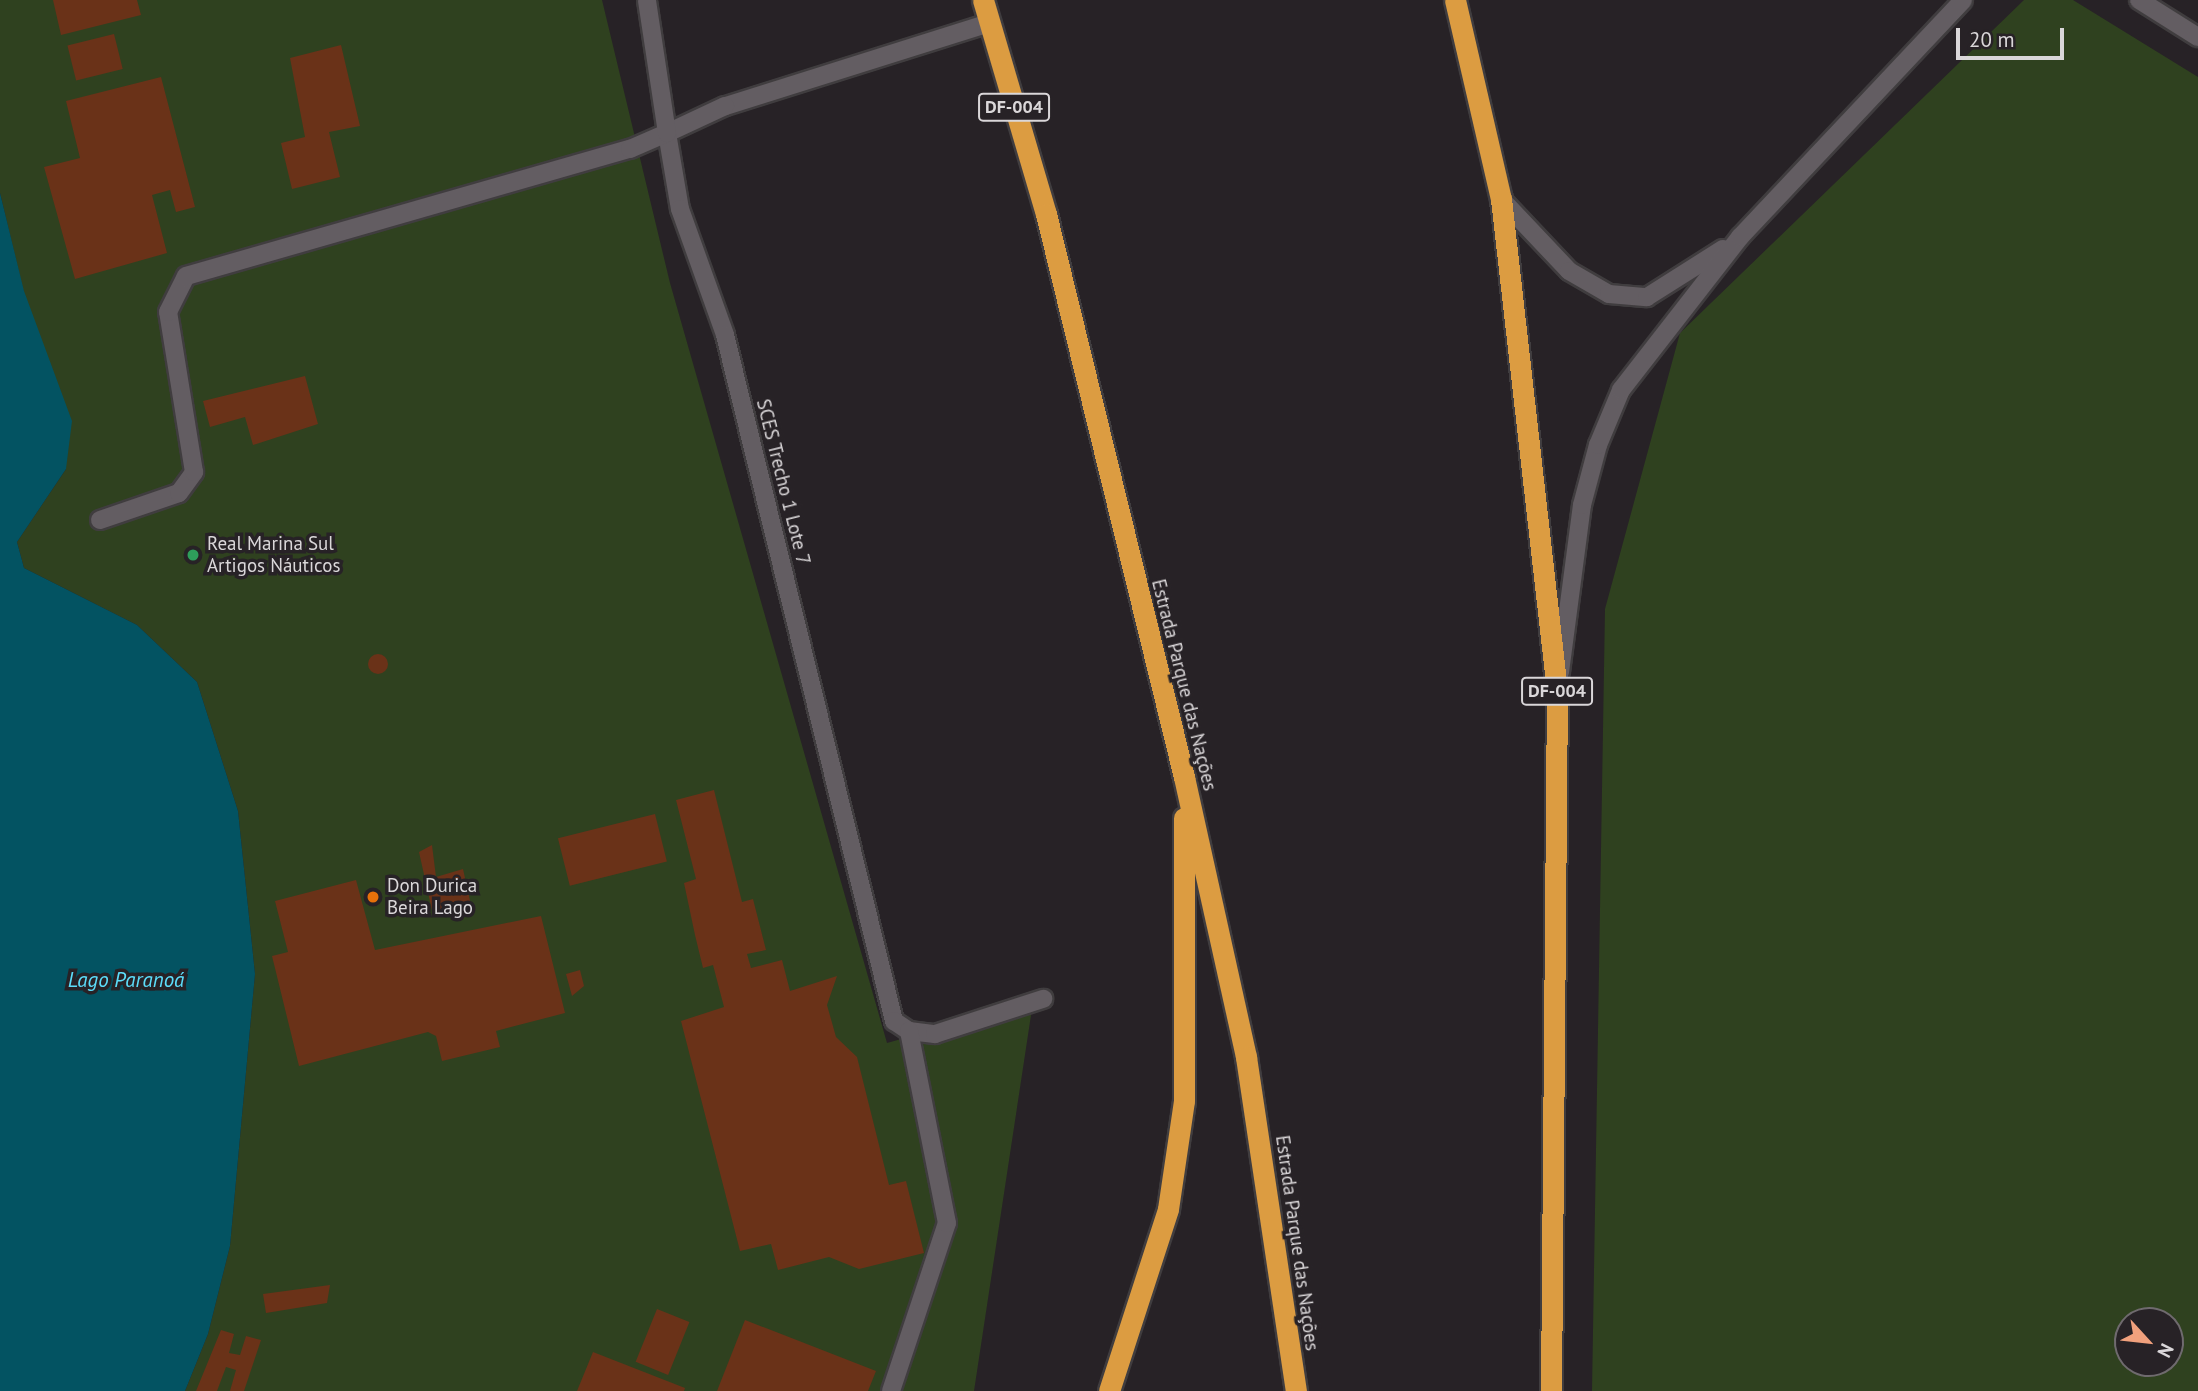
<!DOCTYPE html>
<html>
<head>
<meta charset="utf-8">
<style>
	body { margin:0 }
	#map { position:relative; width:2198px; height:1391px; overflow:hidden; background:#272226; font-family:"PT Sans",sans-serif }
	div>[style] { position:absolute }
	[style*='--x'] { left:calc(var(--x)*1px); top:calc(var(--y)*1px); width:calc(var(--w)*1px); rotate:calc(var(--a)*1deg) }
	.green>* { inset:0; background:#2f411f }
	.water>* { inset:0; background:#035362 }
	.building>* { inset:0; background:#6a3218; transform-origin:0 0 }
	.round { border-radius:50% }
	.roads { filter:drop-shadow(2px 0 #403d3f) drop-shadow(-2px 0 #403d3f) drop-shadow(0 2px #403d3f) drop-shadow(0 -2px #403d3f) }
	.minor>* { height:18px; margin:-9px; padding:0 9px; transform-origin:9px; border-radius:9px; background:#635d62 }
	.highway>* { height:21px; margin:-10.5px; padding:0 10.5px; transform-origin:10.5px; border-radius:10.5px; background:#dc9c41 }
	.dots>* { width:19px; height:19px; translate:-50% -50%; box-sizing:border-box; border:4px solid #272226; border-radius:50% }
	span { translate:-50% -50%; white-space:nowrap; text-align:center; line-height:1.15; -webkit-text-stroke:7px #272226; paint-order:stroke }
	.shield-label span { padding:2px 5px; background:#272226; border:2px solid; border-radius:5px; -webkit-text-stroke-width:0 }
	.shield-label { font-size:18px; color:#dad7d9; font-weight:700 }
	.street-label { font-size:19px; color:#dad7d9 }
	.poi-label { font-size:19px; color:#dad7d9 }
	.left { translate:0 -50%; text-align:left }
	.water-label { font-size:21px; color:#5cddfa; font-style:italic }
	.north { position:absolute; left:2114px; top:1307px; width:70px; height:70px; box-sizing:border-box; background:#272226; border:2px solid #6f6a6e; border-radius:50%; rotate:117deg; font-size:19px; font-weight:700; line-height:28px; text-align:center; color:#dad7d9 }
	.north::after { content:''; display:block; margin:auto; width:24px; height:32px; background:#f1a17d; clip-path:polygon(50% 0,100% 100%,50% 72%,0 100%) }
	.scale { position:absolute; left:1956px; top:28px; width:108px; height:32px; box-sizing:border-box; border:4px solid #dad7d9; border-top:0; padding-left:9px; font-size:21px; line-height:24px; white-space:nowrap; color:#dad7d9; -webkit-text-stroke:5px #272226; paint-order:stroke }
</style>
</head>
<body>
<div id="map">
	<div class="green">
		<i style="clip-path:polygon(0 0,602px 0,670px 283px,887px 1043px,1033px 1002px,974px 1391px,185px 1391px,208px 1334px,230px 1246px,255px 974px,238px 811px,197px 682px,137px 625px,24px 568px,17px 542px,66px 469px,0 193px)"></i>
		<i style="clip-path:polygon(evenodd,2024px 0,2073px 0,2198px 77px,2198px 1391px,1592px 1391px,1605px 609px,1680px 333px,2024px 0,2128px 1321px,2170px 1321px,2170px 1363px,2128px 1363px,2128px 1321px)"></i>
	</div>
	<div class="water">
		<i style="clip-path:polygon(0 193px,24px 291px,72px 421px,66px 469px,17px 542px,24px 568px,137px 625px,197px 682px,238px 811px,255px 974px,230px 1246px,208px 1334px,185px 1391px,0 1391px)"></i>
	</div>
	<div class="building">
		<i style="clip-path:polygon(53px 0,137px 0,141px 15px,61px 35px)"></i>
		<i style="left:114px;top:34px;width:36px;height:48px;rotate:76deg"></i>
		<i style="clip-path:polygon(341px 45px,360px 126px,329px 132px,340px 177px,292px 189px,281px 143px,305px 137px,290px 58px)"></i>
		<i style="clip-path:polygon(161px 77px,195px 207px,176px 212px,170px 190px,152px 195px,167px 253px,75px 279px,44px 167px,80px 158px,66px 101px)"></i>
		<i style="clip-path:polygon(305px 376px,318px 424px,253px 445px,245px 417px,210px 427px,203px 401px)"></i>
		<i class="round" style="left:368px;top:654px;width:20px;height:20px"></i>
		<i style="clip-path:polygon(714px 790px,742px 902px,753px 899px,766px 950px,747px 954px,751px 968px,782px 960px,790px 991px,837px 976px,827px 1005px,836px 1037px,857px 1057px,889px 1185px,906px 1181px,924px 1253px,859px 1269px,829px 1257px,778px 1270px,771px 1244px,740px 1251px,681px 1021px,724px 1007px,713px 965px,703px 968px,695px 935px,684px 883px,696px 879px,676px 800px)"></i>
		<i style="left:655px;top:814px;width:49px;height:100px;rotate:76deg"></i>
		<i style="clip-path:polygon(432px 845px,436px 877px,463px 869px,471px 905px,433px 915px,419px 852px)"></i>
		<i style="clip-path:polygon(356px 880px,375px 950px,541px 916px,565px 1013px,496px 1031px,500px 1047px,442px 1061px,436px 1036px,428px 1032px,299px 1066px,272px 956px,288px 952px,275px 901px)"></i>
		<i style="clip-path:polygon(580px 970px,584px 986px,572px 996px,566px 974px)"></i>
		<i style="clip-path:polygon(330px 1285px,327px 1303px,266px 1313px,263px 1294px)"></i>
		<i style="left:657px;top:1309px;width:35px;height:57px;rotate:22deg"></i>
		<i style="clip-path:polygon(745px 1320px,876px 1371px,868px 1391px,717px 1391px)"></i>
		<i style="clip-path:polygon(221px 1330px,234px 1334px,229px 1353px,240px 1355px,246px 1336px,261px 1340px,244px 1391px,230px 1391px,236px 1370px,226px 1367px,217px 1391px,196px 1391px)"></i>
		<i style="clip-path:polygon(593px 1352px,685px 1388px,684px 1391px,577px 1391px)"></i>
	</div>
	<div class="roads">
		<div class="minor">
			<i style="--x:2139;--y:0;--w:70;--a:32.1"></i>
			<i style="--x:989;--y:23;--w:277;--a:162.5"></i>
			<i style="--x:725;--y:106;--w:64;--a:155"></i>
			<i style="--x:667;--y:133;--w:77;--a:80.3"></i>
			<i style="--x:680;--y:209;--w:134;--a:70.3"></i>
			<i style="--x:725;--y:335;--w:707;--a:76.16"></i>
			<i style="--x:894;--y:1021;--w:18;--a:34"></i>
			<i style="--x:909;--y:1031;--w:26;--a:7"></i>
			<i style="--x:935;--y:1034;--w:114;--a:-18"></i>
			<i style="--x:1501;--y:199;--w:99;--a:46.6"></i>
			<i style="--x:1569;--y:271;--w:46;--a:29.9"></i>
			<i style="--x:1609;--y:294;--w:38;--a:5"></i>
			<i style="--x:1647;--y:297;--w:90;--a:-32.3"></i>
			<i style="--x:100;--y:520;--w:83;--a:-18.9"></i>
			<i style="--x:179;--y:493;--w:26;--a:-54"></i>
			<i style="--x:194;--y:472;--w:162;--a:-99.2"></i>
			<i style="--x:168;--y:312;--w:40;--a:-63.4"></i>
			<i style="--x:186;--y:276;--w:462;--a:-16"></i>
			<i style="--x:630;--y:149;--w:40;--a:-23.4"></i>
			<i style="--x:667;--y:133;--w:134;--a:-98.6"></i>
			<i style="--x:1560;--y:672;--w:168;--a:-82.5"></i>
			<i style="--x:1582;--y:505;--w:62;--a:-75.1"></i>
			<i style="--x:1598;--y:445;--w:60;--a:-67.3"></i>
			<i style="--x:1621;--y:390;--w:194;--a:-52.1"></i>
			<i style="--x:1740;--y:237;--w:325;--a:-46.7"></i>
			<i style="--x:891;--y:1391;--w:177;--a:-71.6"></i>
			<i style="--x:947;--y:1223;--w:196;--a:-101.2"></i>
		</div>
		<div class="highway">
			<i style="--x:983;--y:0;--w:223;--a:73.6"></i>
			<i style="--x:1046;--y:214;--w:580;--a:76.23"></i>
			<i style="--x:1184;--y:777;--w:287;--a:77.5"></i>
			<i style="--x:1246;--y:1057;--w:338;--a:81.5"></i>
			<i style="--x:1455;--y:0;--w:204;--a:77"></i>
			<i style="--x:1501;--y:199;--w:493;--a:83.5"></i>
			<i style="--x:1557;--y:689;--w:702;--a:90.49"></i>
			<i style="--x:1109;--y:1391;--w:191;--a:-72"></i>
			<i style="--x:1168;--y:1209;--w:109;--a:-81.6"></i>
			<i style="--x:1184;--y:1101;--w:283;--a:-90"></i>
		</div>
	</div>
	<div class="dots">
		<i style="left:193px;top:555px;background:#2e9e5b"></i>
		<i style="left:373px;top:897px;background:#e8710a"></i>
	</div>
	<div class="shield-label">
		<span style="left:1014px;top:107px">DF-004</span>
		<span style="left:1557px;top:691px">DF-004</span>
	</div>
	<div class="street-label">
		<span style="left:783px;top:482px;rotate:76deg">SCES Trecho 1 Lote 7</span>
		<span style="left:1184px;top:685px;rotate:76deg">Estrada Parque das Nações</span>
		<span style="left:1297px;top:1243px;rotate:82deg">Estrada Parque das Nações</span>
	</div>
	<div class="poi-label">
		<span class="left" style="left:207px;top:555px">Real Marina Sul<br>Artigos Náuticos</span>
		<span class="left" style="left:387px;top:897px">Don Durica<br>Beira Lago</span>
	</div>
	<div class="water-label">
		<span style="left:126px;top:980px">Lago Paranoá</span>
	</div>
	<div class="north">N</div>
	<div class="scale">20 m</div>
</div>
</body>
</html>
